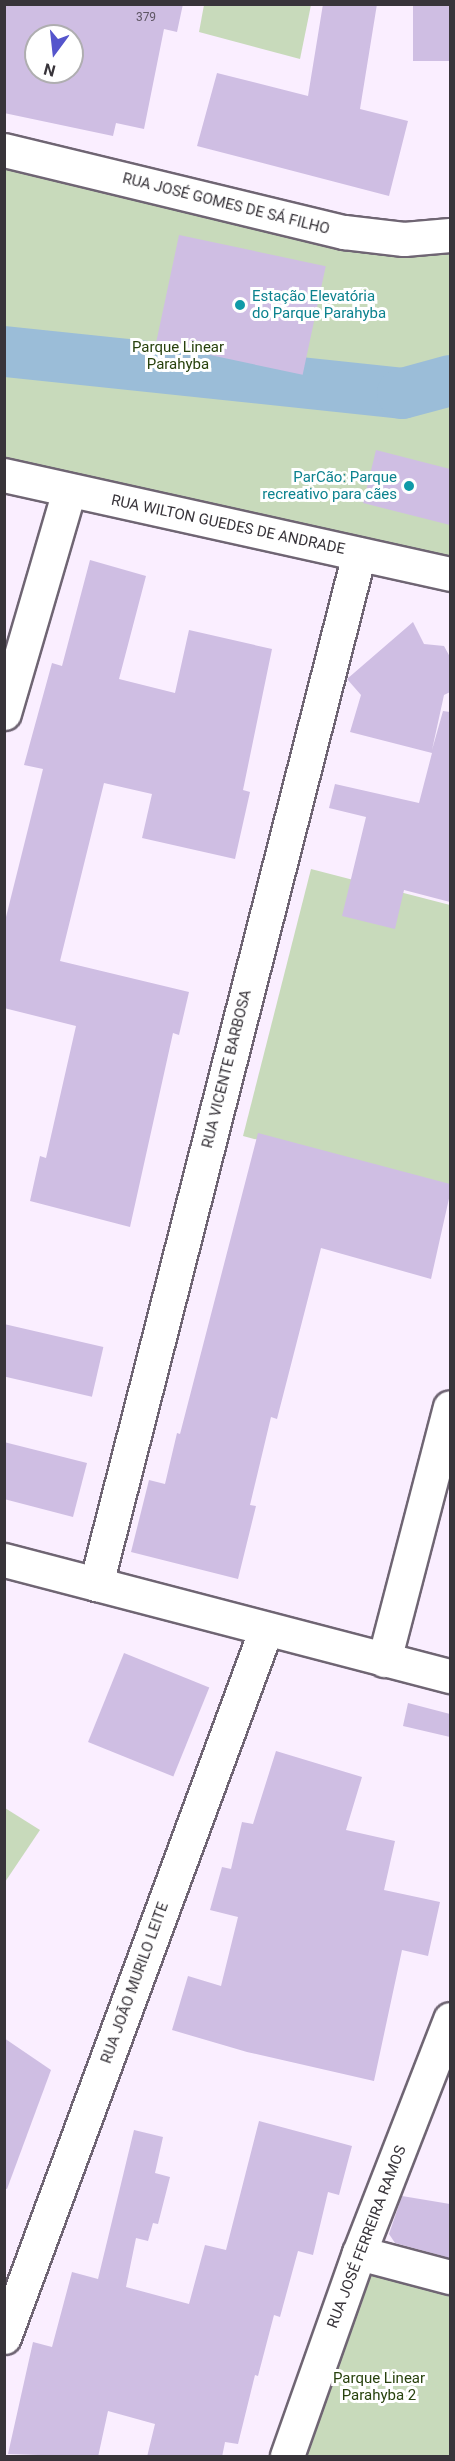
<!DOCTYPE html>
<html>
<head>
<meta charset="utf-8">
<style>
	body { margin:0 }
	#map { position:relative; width:455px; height:2461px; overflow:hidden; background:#faeeff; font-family:Roboto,sans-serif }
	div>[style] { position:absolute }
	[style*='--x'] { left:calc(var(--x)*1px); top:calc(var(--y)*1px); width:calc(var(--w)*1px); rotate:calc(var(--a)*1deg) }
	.green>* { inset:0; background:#c8dabb }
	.river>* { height:51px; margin:-25.5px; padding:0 25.5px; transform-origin:25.5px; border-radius:25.5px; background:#9bbdd8 }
	.building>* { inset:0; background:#cfbee3; transform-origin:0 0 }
	.roads { filter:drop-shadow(2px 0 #6f6573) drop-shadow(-2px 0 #6f6573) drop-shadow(0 2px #6f6573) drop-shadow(0 -2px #6f6573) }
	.minor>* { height:33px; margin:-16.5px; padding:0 16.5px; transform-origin:16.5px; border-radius:16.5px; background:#fff }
	.dots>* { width:16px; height:16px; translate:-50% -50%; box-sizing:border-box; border:3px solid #fff; border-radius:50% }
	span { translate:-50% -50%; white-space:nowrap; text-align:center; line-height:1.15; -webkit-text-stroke:6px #fff; paint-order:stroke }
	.number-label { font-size:12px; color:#5e5664 }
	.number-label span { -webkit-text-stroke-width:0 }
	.street-label { font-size:15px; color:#38343a }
	.culture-label { font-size:15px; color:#0d838f }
	.left { translate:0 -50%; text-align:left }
	.right { translate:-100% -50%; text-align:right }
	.park-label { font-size:15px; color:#28420d }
	.frame { position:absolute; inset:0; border:6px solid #38343a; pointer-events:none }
	.north { position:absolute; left:24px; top:24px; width:60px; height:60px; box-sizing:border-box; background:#fff; border:2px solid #afaeb0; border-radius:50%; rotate:195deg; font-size:16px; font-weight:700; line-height:24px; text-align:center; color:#38343a }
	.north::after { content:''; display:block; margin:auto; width:21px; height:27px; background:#55c; clip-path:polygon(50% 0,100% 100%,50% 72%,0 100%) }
</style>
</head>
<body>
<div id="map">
	<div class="green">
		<i style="clip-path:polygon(204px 5px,311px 5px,300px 59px,199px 32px)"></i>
		<i style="clip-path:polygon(4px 144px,387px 231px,450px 226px,450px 587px,5px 488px)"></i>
		<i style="clip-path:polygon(311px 869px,450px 905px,450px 1190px,243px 1136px)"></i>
		<i style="clip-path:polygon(5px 1808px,40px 1830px,5px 1882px)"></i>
		<i style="clip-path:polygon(350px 2261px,450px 2286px,450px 2456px,278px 2456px)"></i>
	</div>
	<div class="river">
		<i style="--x:4;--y:351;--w:400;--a:6"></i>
		<i style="--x:402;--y:393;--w:50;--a:-15.2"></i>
	</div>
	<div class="building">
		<i style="clip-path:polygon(evenodd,4px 4px,183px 4px,177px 32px,164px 29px,144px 129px,116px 123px,113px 136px,4px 113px,4px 4px,36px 36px,72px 36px,72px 72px,36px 72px,36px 36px)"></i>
		<i style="clip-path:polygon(323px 4px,377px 4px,360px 109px,408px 121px,389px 196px,197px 146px,217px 73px,308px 96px)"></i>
		<i style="left:413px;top:4px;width:37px;height:57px"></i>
		<i style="left:179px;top:235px;width:150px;height:111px;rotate:12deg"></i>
		<i style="clip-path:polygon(376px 450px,450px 469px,450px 525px,363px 503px)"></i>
		<i style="clip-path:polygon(90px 560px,146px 576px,119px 679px,175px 693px,189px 630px,272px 649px,243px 790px,250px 792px,235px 859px,142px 838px,152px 794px,104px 783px,60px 961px,189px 992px,179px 1035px,173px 1033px,130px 1227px,30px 1201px,40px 1156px,46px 1158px,76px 1026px,4px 1008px,4px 925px,43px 769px,24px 765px,52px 663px,62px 666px)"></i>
		<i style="clip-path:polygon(413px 622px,424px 644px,444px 646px,450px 657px,450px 692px,444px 695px,432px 750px,443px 711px,450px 712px,450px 902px,404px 890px,395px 929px,342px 916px,366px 817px,329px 808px,335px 784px,419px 803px,432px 753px,350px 732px,361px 695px,347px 679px)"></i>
		<i style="clip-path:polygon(258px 1133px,450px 1184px,450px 1194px,431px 1279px,321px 1248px,277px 1419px,271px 1417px,250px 1505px,256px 1506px,238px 1579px,131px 1552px,149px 1480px,165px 1484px,177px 1433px,180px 1434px)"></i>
		<i style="left:4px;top:1324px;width:102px;height:51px;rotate:13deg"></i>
		<i style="clip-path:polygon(4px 1442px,87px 1463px,73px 1517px,4px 1499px)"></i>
		<i style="left:124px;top:1653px;width:92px;height:96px;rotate:22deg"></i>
		<i style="clip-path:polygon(408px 1703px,450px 1714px,450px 1737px,403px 1726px)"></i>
		<i style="clip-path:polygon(276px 1751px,362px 1777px,346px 1830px,395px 1841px,384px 1890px,440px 1902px,428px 1956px,402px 1950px,374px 2081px,247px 2052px,172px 2030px,188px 1976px,221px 1986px,238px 1917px,210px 1910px,222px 1867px,231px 1869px,242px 1822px,253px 1824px)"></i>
		<i style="clip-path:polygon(4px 2038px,51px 2070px,7px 2189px,4px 2188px)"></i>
		<i style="clip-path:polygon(259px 2121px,352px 2146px,339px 2195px,328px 2192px,313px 2255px,298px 2251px,280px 2317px,274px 2315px,258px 2376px,255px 2375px,238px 2444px,225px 2442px,222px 2457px,147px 2457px,155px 2424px,108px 2411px,98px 2457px,8px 2454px,33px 2342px,52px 2347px,72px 2272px,98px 2279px,134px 2130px,163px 2137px,155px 2173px,170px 2177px,158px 2224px,153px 2223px,148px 2241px,136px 2238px,126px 2287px,189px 2304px,205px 2245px,226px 2250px)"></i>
		<i style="clip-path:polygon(402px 2196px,450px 2204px,450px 2258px,395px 2243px,389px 2234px)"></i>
	</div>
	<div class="roads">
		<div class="minor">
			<i style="--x:4;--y:150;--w:350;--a:13.6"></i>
			<i style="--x:344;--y:232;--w:60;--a:6.7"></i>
			<i style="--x:404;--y:239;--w:46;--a:-5"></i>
			<i style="--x:4;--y:475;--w:457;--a:12.5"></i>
			<i style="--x:4;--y:713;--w:232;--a:-73.7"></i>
			<i style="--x:4;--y:1560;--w:461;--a:14.6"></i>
			<i style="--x:96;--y:1584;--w:1063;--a:-75.68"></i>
			<i style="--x:384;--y:1660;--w:261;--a:-75.4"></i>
			<i style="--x:359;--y:2253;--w:94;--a:14.8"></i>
			<i style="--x:4;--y:2337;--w:755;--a:-69.69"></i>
			<i style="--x:287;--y:2456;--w:215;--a:-70.5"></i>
			<i style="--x:359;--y:2253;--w:251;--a:-68.7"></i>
		</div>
	</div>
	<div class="dots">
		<i style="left:240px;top:305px;background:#0f9aa8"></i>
		<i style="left:409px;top:486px;background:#0f9aa8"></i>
	</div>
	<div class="number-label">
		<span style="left:146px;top:18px">379</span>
	</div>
	<div class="street-label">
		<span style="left:226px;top:204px;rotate:14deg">RUA JOSÉ GOMES DE SÁ FILHO</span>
		<span style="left:228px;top:525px;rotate:12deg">RUA WILTON GUEDES DE ANDRADE</span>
		<span style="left:227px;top:1069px;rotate:-76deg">RUA VICENTE BARBOSA</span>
		<span style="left:135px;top:1983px;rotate:-70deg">RUA JOÃO MURILO LEITE</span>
		<span style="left:367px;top:2237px;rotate:-69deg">RUA JOSÉ FERREIRA RAMOS</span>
	</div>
	<div class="culture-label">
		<span class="left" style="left:252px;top:305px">Estação Elevatória<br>do Parque Parahyba</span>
		<span class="right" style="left:397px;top:486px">ParCão: Parque<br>recreativo para cães</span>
	</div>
	<div class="park-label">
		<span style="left:178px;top:356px">Parque Linear<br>Parahyba</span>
		<span style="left:379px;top:2387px">Parque Linear<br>Parahyba 2</span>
	</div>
	<div class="frame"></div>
	<div class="north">N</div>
</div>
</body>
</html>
